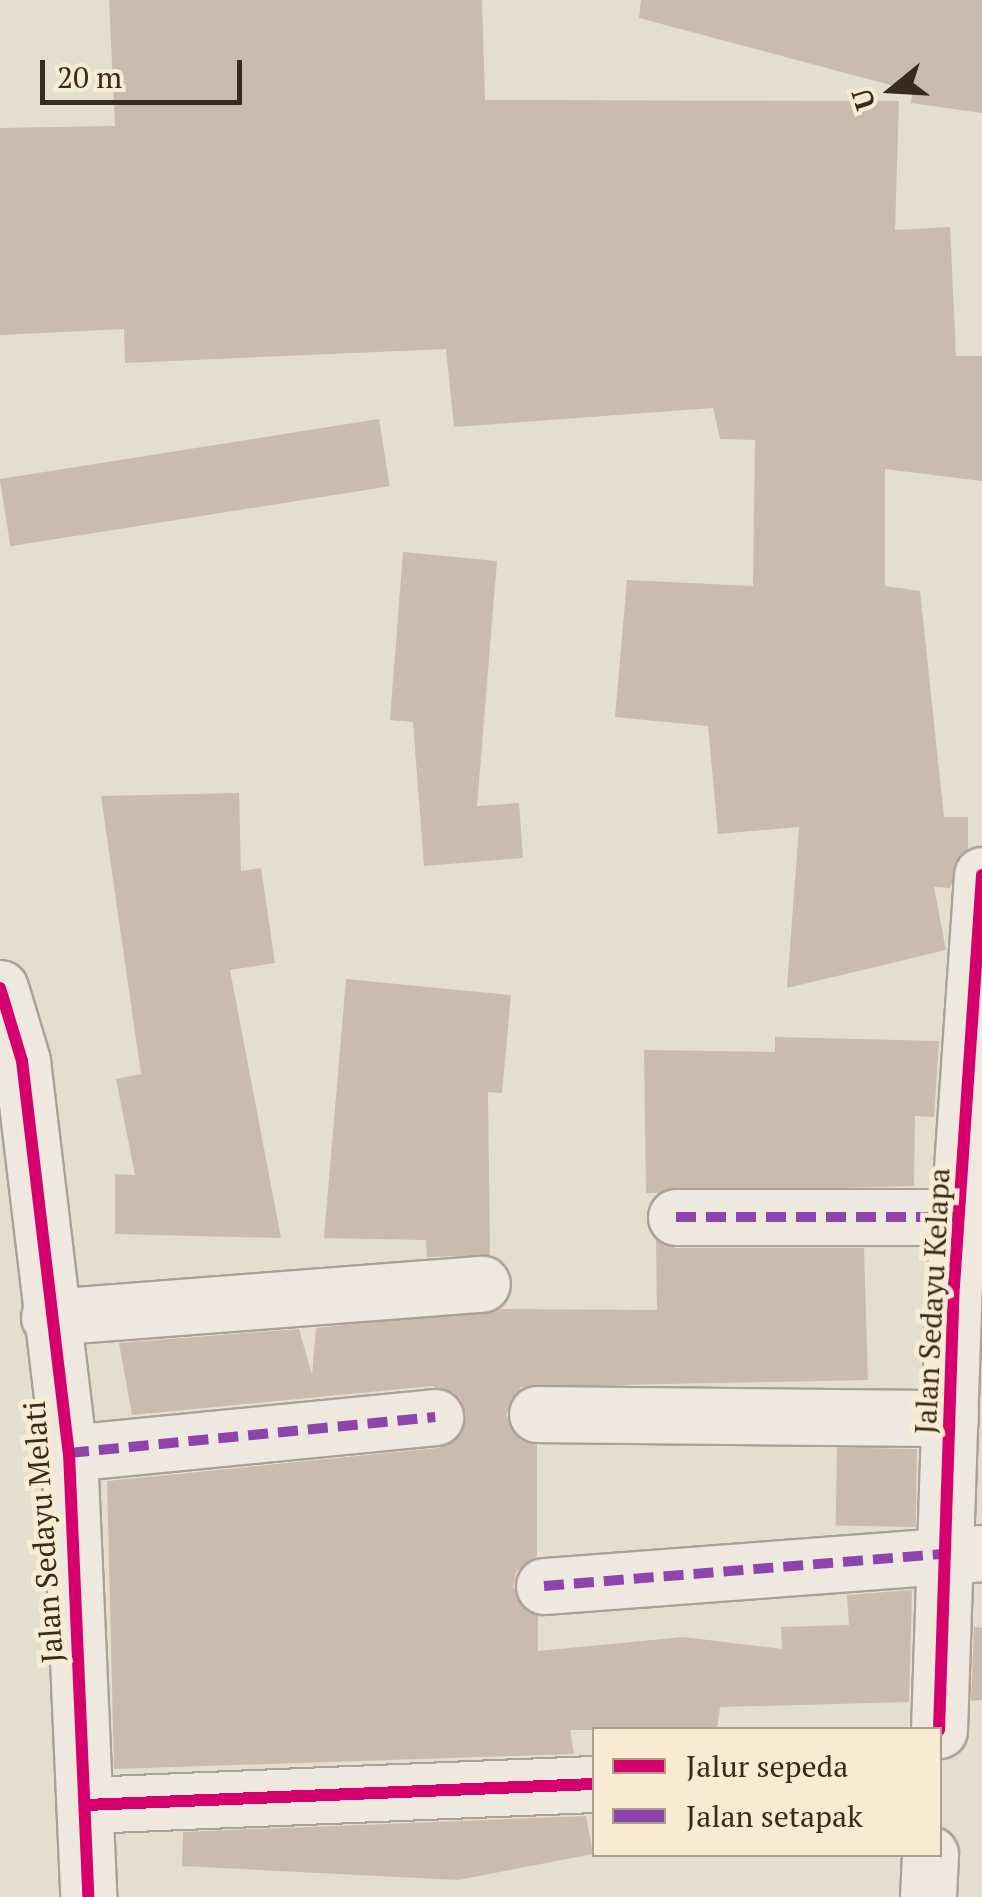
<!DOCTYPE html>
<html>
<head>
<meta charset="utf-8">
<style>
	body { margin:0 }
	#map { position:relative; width:982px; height:1897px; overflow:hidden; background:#e5ddce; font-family:"PT Serif",serif }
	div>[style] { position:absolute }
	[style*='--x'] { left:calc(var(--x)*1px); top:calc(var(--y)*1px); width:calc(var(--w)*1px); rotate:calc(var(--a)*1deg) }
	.building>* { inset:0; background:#cabbae; transform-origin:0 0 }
	.roads { filter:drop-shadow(2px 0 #aba296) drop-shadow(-2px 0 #aba296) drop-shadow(0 2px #aba296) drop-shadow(0 -2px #aba296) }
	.minor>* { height:55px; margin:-27.5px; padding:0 27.5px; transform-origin:27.5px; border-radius:27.5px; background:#eee8df }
	.quiet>* { height:10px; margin-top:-5px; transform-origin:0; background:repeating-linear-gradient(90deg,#8e44ad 0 20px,transparent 0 30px) }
	.cycleway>* { height:12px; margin:-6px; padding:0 6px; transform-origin:6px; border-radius:6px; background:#d6006c }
	span { translate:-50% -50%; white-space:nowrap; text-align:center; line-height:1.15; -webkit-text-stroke:10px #f7ebd3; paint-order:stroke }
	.street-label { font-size:30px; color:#3a2a1e }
	.legend { position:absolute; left:592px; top:1727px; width:350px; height:130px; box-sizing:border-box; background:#f7ebd3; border:2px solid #ab9e8b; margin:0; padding:12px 18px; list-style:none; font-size:30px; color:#3a2a1e }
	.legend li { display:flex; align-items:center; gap:20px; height:50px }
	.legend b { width:50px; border:2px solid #ab9e8b }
	.north { position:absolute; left:842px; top:40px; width:100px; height:100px; -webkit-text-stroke:8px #f7ebd3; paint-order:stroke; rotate:252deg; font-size:28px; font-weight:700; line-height:40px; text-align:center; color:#3a2a1e }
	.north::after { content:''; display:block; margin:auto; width:35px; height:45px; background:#3a2a1e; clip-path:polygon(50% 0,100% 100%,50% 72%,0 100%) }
	.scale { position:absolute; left:40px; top:60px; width:202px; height:45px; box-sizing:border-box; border:5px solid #3a2a1e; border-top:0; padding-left:12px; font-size:30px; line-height:35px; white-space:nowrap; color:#3a2a1e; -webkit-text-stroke:8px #f7ebd3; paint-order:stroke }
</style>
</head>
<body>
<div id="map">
	<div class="building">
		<i style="clip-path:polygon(109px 0,482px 0,485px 100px,899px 101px,895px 230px,950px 227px,956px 356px,982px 356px,982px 481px,885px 469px,885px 586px,920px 591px,944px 817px,968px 817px,968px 847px,950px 888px,934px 887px,946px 950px,787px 988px,799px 827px,718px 834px,708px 726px,615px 717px,627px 580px,753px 586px,755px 440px,720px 439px,713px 408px,454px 427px,446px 349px,125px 363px,124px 329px,0 335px,0 128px,115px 126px)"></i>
		<i style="clip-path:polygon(641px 0,982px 0,982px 113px,911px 103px,913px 91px,639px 18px)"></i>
		<i style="left:379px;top:419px;width:68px;height:384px;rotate:81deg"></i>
		<i style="clip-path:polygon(403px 552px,497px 561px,477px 806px,519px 803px,523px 858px,424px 866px,413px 722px,390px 720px)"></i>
		<i style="clip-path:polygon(239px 793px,241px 871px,261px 868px,275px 963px,230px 970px,281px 1238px,115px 1234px,115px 1174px,135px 1175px,116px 1079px,141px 1074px,101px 796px)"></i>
		<i style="clip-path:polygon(346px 979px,511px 995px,502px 1093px,488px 1092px,490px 1255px,427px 1257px,426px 1240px,324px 1238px)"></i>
		<i style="clip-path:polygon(775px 1037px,939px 1041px,934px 1117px,915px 1116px,914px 1186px,646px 1193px,644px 1050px,775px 1052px)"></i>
		<i style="clip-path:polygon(656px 1240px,676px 1248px,864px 1248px,868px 1380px,521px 1387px,506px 1415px,520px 1440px,537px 1445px,537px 1556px,516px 1572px,513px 1587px,538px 1616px,538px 1651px,683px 1637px,782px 1649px,781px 1627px,849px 1625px,847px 1595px,912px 1590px,909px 1702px,720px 1707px,717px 1730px,570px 1730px,574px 1754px,114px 1769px,107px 1481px,438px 1448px,454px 1442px,466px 1415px,460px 1398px,432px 1386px,132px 1415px,119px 1343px,299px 1329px,312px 1375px,316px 1328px,501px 1309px,657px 1310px)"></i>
		<i style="left:917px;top:1449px;width:78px;height:80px;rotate:91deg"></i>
		<i style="clip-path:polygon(974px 1627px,982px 1628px,982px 1700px,971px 1701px)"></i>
		<i style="clip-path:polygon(586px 1816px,593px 1854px,458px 1880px,182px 1866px,183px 1832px)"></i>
	</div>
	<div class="roads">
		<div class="minor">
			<i style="--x:0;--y:988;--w:76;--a:73.2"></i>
			<i style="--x:22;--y:1061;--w:395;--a:83.2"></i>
			<i style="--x:69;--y:1453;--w:444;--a:87.5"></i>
			<i style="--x:676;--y:1217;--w:283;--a:0"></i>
			<i style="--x:49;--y:1317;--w:434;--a:-4.4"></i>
			<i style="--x:537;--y:1414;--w:413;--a:0.6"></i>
			<i style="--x:69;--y:1453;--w:368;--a:-5.6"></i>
			<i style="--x:544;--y:1586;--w:439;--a:-4.3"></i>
			<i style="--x:939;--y:1730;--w:444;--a:-88.1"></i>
			<i style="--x:954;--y:1286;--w:412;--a:-86.1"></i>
			<i style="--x:86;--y:1805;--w:508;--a:-2.37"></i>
			<i style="--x:928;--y:1897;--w:43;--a:-87.3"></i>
		</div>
	</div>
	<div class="quiet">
		<i style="--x:676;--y:1217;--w:283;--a:0"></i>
		<i style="--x:69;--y:1453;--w:368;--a:-5.6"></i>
		<i style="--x:544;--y:1586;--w:407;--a:-4.6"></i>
	</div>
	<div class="cycleway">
		<i style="--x:0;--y:988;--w:76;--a:73.2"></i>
		<i style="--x:22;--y:1061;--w:395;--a:83.2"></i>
		<i style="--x:69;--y:1453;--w:444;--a:87.5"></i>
		<i style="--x:939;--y:1730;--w:444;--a:-88.1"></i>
		<i style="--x:954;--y:1286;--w:412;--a:-86.1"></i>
		<i style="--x:86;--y:1805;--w:508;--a:-2.37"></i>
	</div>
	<div class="street-label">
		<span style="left:932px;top:1301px;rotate:-87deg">Jalan Sedayu Kelapa</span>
		<span style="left:43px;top:1532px;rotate:-94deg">Jalan Sedayu Melati</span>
	</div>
	<ul class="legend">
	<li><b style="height:12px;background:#d6006c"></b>Jalur sepeda</li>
	<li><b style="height:12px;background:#8e44ad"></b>Jalan setapak</li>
	</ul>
	<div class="north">U</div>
	<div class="scale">20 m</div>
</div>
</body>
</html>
